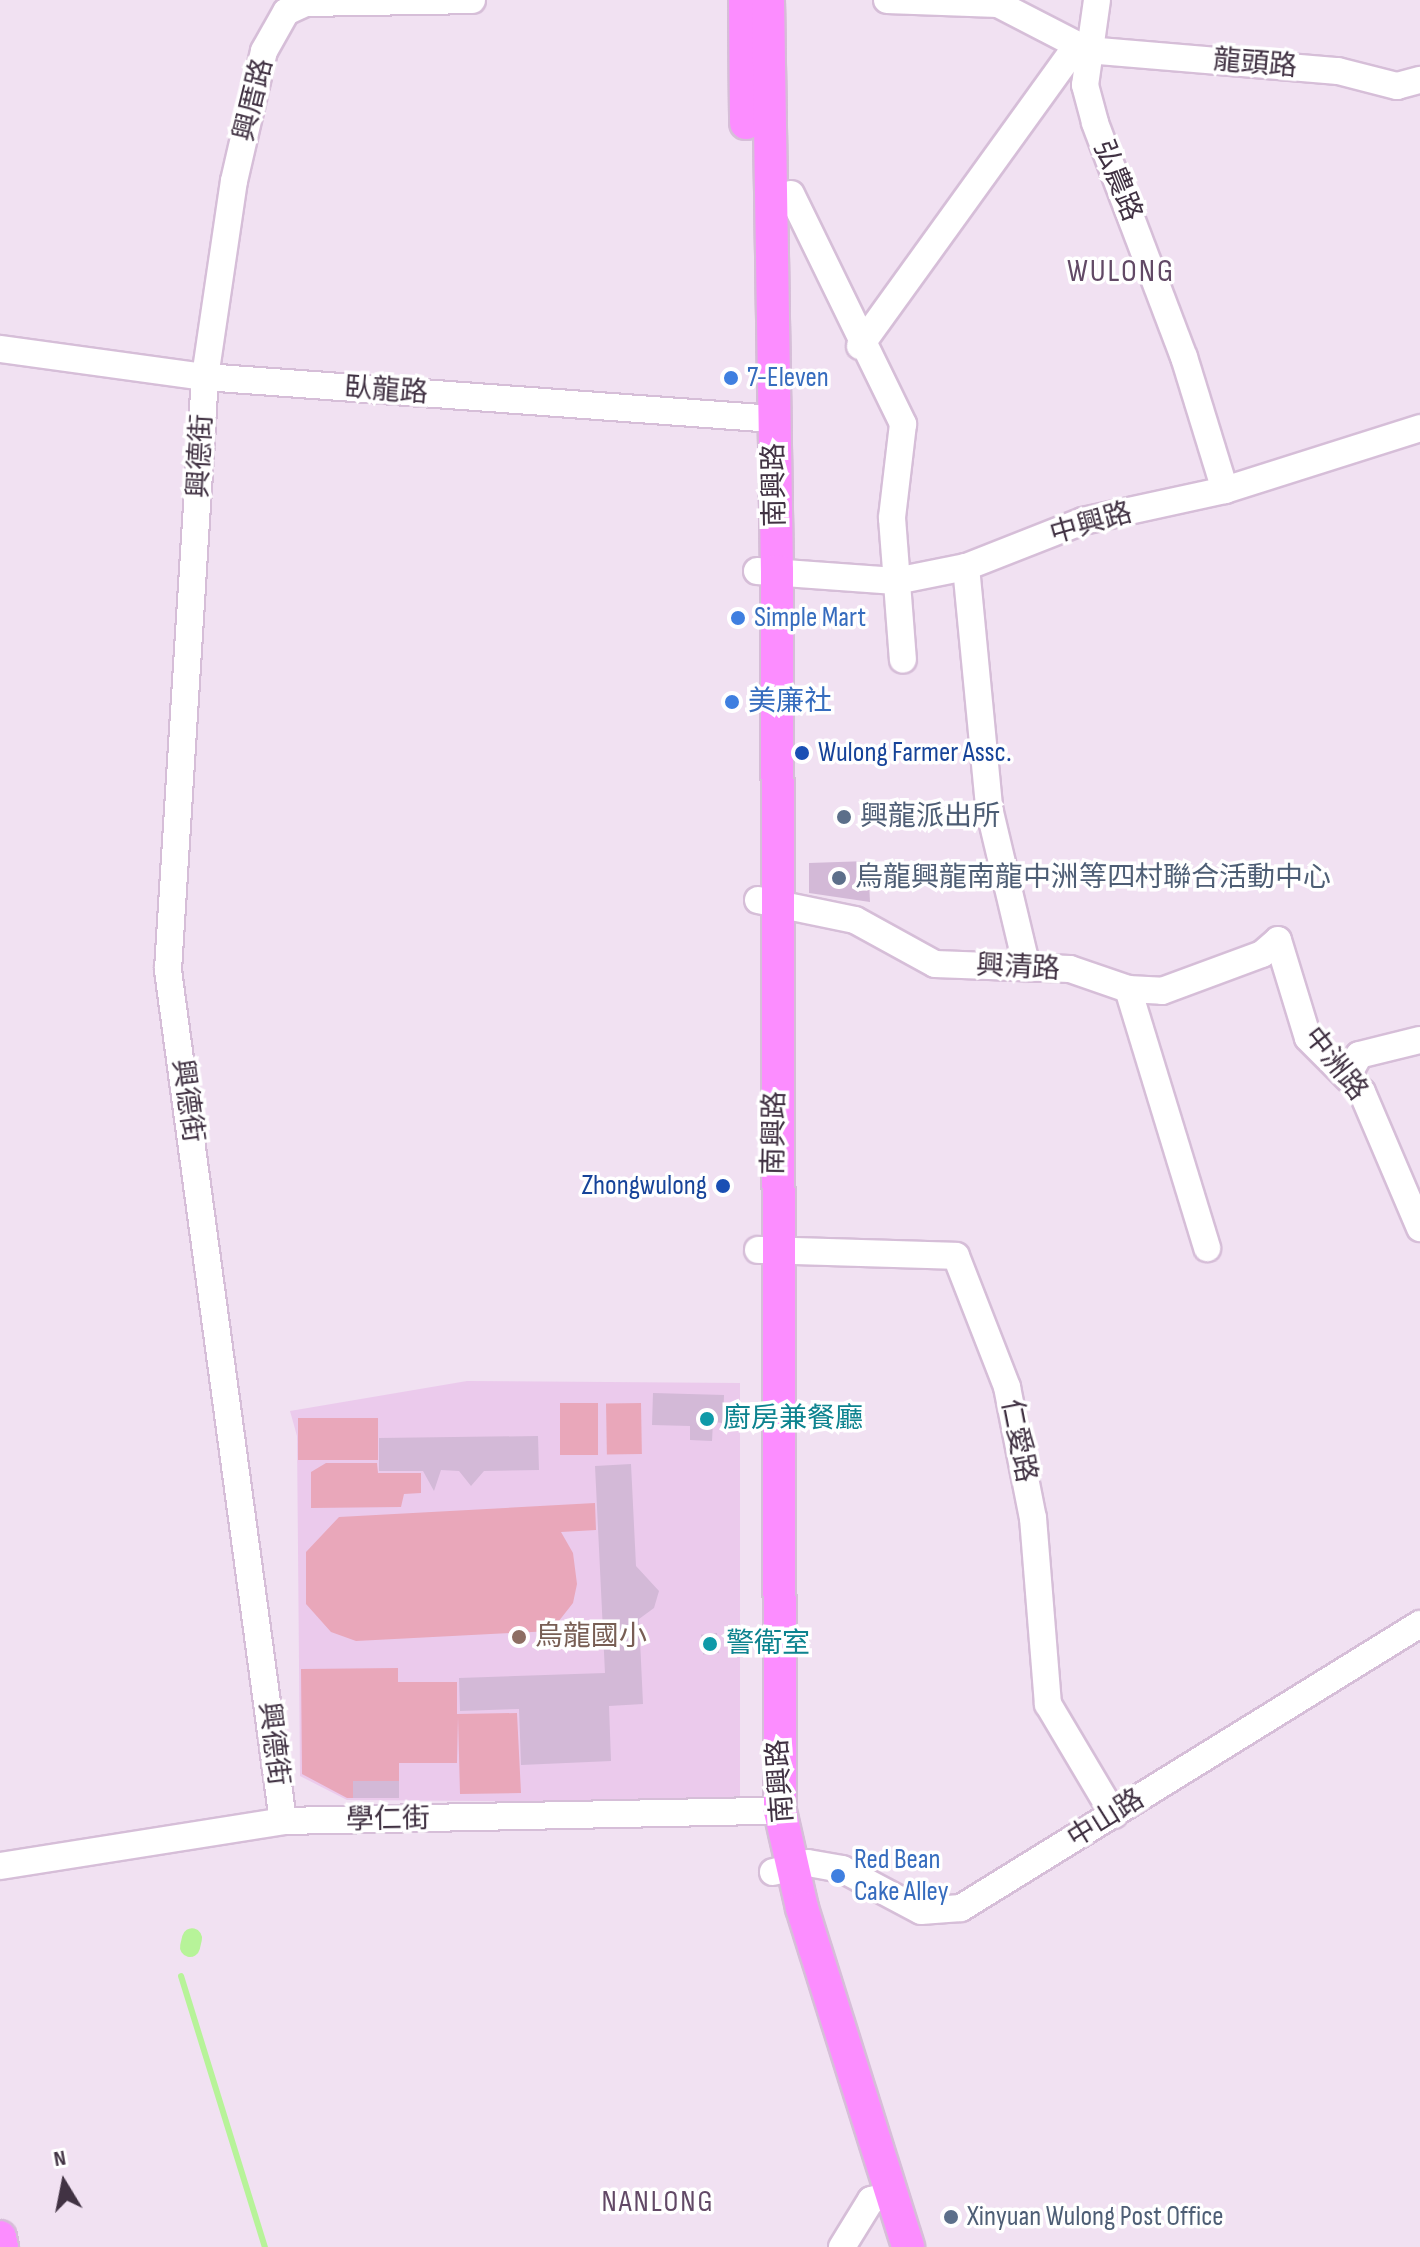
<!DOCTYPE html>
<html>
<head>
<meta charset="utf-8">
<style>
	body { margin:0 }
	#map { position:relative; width:1420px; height:2247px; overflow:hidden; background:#f1e1f2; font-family:"Sofia Sans Condensed","Noto Sans TC",sans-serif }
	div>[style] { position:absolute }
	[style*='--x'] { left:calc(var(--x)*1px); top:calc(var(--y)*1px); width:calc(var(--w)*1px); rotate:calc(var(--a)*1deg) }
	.education>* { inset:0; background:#ebcaec }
	.green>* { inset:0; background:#e9a7ba; transform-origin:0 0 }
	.stream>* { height:6px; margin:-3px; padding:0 3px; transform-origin:3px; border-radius:3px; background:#b7f399 }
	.canal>* { height:20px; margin:-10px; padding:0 10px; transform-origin:10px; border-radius:10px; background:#b7f399 }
	.building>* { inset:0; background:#d3b9d7; transform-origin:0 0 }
	.roads { filter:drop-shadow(2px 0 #d6bed8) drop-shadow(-2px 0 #d6bed8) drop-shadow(0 2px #d6bed8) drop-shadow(0 -2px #d6bed8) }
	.minor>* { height:26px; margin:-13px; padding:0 13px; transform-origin:13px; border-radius:13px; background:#fff }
	.major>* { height:32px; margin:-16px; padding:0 16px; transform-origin:16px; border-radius:16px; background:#fc8dff }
	.dots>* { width:22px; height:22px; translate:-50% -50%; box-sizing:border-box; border:4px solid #fff; border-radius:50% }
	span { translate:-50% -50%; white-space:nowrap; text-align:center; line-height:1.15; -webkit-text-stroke:7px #fff; paint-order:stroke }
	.street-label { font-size:28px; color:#413243 }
	.shop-label { font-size:28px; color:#366cbe }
	.left { translate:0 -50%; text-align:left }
	.transit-label { font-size:28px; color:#164399 }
	.right { translate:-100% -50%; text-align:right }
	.service-label { font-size:28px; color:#4e5e75 }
	.culture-label { font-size:28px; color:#0d838f }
	.education-label { font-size:28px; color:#785e54 }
	.neighbourhood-label { font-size:30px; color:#624966; letter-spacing:2px }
	.quarter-label { font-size:32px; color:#624966; letter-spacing:2px }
	.north { position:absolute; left:24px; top:2143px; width:80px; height:80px; -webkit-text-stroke:6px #fff; paint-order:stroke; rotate:350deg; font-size:22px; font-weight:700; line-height:32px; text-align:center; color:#413243 }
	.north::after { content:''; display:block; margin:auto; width:28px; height:36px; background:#413243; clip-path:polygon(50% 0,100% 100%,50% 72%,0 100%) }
</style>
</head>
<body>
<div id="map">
	<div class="education">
		<i style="clip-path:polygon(467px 1381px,740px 1383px,740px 1803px,347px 1800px,300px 1776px,297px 1436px,290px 1411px)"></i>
	</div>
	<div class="green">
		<i style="left:560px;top:1403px;width:38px;height:52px"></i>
		<i style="left:641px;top:1403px;width:51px;height:35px;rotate:89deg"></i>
		<i style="left:298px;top:1418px;width:80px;height:42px"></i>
		<i style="clip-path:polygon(326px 1463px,377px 1463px,378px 1473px,421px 1473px,421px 1493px,404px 1494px,401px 1507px,311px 1508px,311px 1472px)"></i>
		<i style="clip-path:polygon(595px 1503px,596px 1530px,561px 1532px,573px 1553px,577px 1584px,573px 1603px,551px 1631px,356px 1641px,331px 1632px,306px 1604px,306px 1552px,339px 1517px)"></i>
		<i style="clip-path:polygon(398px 1668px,398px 1682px,457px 1682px,457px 1714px,517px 1713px,521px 1793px,460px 1794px,458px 1717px,457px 1763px,399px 1763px,399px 1798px,347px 1798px,302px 1774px,301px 1669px)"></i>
	</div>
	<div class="stream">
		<i style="--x:181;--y:1976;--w:284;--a:72.8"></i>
	</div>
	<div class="canal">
		<i style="--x:190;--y:1947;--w:9;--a:-77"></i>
	</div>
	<div class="building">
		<i style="clip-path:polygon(868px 861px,870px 902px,809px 893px,809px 863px)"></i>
		<i style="clip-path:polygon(653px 1393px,724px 1395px,723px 1423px,713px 1422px,712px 1441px,690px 1440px,690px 1426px,652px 1425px)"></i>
		<i style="clip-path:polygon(538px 1436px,539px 1470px,484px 1471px,471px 1486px,459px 1471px,441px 1470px,434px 1491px,423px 1471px,379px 1471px,379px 1438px)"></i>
		<i style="clip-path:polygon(631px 1464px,636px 1566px,659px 1591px,654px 1608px,639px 1619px,643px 1704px,609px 1706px,611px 1761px,521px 1765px,519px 1709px,460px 1711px,459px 1678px,605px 1673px,595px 1466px)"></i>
		<i style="left:717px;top:1633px;width:20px;height:16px;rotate:84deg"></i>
		<i style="left:353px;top:1781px;width:46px;height:17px"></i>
	</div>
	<div class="roads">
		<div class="minor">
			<i style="--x:887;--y:0;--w:111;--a:2.1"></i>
			<i style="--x:998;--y:4;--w:100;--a:27.3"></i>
			<i style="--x:1087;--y:50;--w:252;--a:4.8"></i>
			<i style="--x:1338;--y:71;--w:61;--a:14.3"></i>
			<i style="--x:1397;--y:86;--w:24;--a:-15"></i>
			<i style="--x:1097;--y:0;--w:86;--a:98"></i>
			<i style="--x:1085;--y:85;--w:39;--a:75"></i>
			<i style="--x:1095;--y:123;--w:250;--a:69.2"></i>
			<i style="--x:1184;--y:357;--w:139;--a:72.9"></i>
			<i style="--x:791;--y:194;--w:256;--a:64"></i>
			<i style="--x:903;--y:424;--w:95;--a:96.7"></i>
			<i style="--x:892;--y:518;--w:142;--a:85.6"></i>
			<i style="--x:860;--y:346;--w:370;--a:-54.2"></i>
			<i style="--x:0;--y:349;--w:207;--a:7.8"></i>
			<i style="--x:205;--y:377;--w:571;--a:4.22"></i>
			<i style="--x:966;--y:567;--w:242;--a:84.5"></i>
			<i style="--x:989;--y:808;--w:164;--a:76.6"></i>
			<i style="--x:757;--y:571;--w:139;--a:4.1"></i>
			<i style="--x:896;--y:581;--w:71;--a:-11.3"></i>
			<i style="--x:966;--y:567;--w:126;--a:-21.5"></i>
			<i style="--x:1083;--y:521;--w:145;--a:-12.3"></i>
			<i style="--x:1225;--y:490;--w:205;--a:-17.6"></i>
			<i style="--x:758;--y:900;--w:99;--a:11.7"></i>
			<i style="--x:855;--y:920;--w:91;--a:28.8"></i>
			<i style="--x:935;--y:964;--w:135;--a:2.1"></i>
			<i style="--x:1070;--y:969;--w:61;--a:19"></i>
			<i style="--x:1128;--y:989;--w:34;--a:3"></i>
			<i style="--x:1162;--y:991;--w:107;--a:-20.3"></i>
			<i style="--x:1262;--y:954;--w:21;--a:-41"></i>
			<i style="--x:1278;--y:940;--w:102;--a:73"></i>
			<i style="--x:1308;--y:1038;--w:76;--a:45"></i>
			<i style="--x:1362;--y:1092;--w:148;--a:66.9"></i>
			<i style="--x:1128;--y:989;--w:271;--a:73"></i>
			<i style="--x:1347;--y:1077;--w:25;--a:-61"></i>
			<i style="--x:1359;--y:1055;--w:63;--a:-13.8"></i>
			<i style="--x:758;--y:1250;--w:198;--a:1.7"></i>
			<i style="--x:956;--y:1256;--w:141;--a:68.7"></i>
			<i style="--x:1007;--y:1387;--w:134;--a:78.8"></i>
			<i style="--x:1033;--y:1518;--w:187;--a:85.4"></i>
			<i style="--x:1048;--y:1704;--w:129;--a:59.3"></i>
			<i style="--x:283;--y:1821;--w:859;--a:-97.7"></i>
			<i style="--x:168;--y:970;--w:594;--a:-86.43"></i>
			<i style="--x:205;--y:377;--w:198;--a:-81.6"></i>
			<i style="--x:234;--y:181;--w:133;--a:-77"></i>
			<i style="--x:264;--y:51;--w:45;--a:-60.6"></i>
			<i style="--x:286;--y:12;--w:21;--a:-25"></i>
			<i style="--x:305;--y:3;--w:167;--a:-1"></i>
			<i style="--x:0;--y:1866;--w:287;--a:-9"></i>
			<i style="--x:283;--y:1821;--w:497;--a:-1.2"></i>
			<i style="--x:773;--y:1872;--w:36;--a:-14"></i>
			<i style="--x:808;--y:1863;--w:35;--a:10"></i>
			<i style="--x:842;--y:1869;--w:89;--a:28"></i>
			<i style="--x:921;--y:1911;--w:40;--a:-4.3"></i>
			<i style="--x:961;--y:1908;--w:540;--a:-31.75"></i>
			<i style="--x:842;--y:2247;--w:55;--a:-58.3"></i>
			<i style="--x:871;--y:2200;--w:20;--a:-15"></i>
		</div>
		<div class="major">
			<i style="--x:745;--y:0;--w:123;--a:89.5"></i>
			<i style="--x:768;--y:0;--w:571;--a:89.1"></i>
			<i style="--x:777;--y:571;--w:1240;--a:89.86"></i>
			<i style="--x:780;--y:1811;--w:99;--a:77.2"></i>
			<i style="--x:802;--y:1908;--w:355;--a:72.6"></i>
			<i style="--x:0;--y:2237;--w:10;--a:79"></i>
		</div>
	</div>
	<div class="dots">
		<i style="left:731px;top:378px;background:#3f7fe0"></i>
		<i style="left:738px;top:618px;background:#3f7fe0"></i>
		<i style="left:732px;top:702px;background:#3f7fe0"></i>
		<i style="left:802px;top:753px;background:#1a4fb4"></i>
		<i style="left:844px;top:817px;background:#5c6f8a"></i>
		<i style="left:839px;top:878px;background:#5c6f8a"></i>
		<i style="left:723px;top:1186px;background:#1a4fb4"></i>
		<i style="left:707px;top:1419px;background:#0f9aa8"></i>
		<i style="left:519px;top:1637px;background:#8d6e63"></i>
		<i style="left:710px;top:1644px;background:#0f9aa8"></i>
		<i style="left:838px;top:1876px;background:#3f7fe0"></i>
		<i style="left:951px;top:2217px;background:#5c6f8a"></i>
	</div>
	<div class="street-label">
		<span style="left:1255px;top:64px;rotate:5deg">龍頭路</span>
		<span style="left:254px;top:100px;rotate:-76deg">興厝路</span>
		<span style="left:1117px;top:181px;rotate:68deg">弘農路</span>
		<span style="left:386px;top:391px;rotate:4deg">臥龍路</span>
		<span style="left:201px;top:456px;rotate:-87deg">興德街</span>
		<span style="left:775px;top:485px;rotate:-91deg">南興路</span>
		<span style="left:1091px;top:524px;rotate:-16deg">中興路</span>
		<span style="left:1018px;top:968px;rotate:3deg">興清路</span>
		<span style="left:1335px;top:1064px;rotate:52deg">中洲路</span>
		<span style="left:187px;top:1101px;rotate:82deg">興德街</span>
		<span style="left:775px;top:1133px;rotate:-89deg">南興路</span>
		<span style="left:1018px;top:1441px;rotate:79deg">仁愛路</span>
		<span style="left:273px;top:1744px;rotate:83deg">興德街</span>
		<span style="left:781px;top:1781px;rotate:-94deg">南興路</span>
		<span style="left:1106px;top:1819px;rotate:-32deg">中山路</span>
		<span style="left:388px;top:1820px;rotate:-1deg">學仁街</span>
	</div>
	<div class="shop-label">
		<span class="left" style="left:747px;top:378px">7-Eleven</span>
		<span class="left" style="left:754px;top:618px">Simple Mart</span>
		<span class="left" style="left:748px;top:702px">美廉社</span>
		<span class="left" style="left:854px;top:1876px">Red Bean<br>Cake Alley</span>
	</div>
	<div class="transit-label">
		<span class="left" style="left:818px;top:753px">Wulong Farmer Assc.</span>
		<span class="right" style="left:707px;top:1186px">Zhongwulong</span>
	</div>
	<div class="service-label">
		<span class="left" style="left:860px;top:817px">興龍派出所</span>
		<span class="left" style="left:855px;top:878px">烏龍興龍南龍中洲等四村聯合活動中心</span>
		<span class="left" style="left:967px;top:2217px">Xinyuan Wulong Post Office</span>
	</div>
	<div class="culture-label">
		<span class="left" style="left:723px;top:1419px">廚房兼餐廳</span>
		<span class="left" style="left:726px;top:1644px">警衛室</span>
	</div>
	<div class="education-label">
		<span class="left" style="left:535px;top:1637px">烏龍國小</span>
	</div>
	<div class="neighbourhood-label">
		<span style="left:658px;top:2202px">NANLONG</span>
	</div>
	<div class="quarter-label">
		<span style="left:1121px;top:272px">WULONG</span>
	</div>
	<div class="north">N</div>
</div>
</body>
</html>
